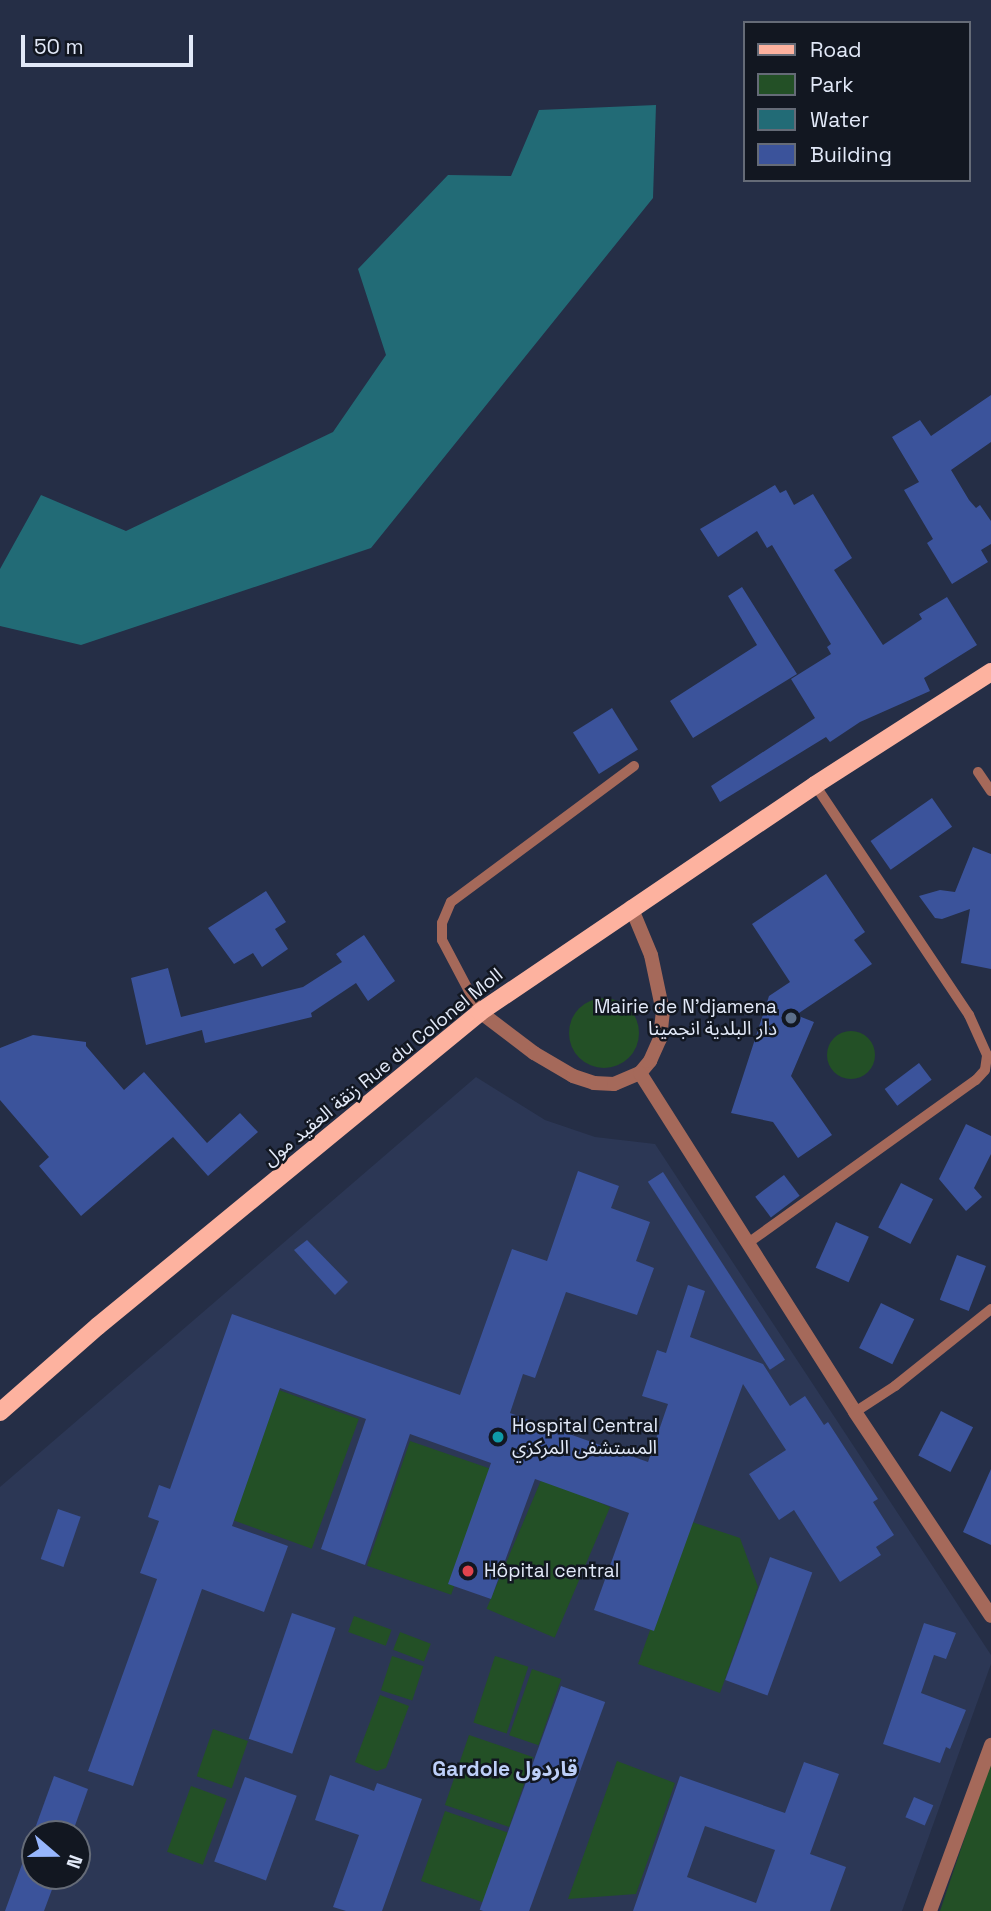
<!DOCTYPE html>
<html>
<head>
<meta charset="utf-8">
<style>
	body { margin:0 }
	#map { position:relative; width:991px; height:1911px; overflow:hidden; background:#252e46; font-family:"Space Grotesk","Noto Sans Arabic",sans-serif }
	div>[style] { position:absolute }
	[style*='--x'] { left:calc(var(--x)*1px); top:calc(var(--y)*1px); width:calc(var(--w)*1px); rotate:calc(var(--a)*1deg) }
	.built>* { inset:0; background:#2c3755 }
	.green>* { inset:0; background:#235026; transform-origin:0 0 }
	.round { border-radius:50% }
	.water>* { inset:0; background:#226b76 }
	.building>* { inset:0; background:#3b539b; transform-origin:0 0 }
	.service>* { height:10px; margin:-5px; padding:0 5px; transform-origin:5px; border-radius:5px; background:#a5695a }
	.tertiary>* { height:14px; margin:-7px; padding:0 7px; transform-origin:7px; border-radius:7px; background:#a5695a }
	.primary>* { height:18px; margin:-9px; padding:0 9px; transform-origin:9px; border-radius:9px; background:#fdb29f }
	.dots>* { width:19px; height:19px; translate:-50% -50%; box-sizing:border-box; border:4px solid #121721; border-radius:50% }
	span { translate:-50% -50%; white-space:nowrap; text-align:center; line-height:1.15; -webkit-text-stroke:5px #121721; paint-order:stroke }
	.poi-label { font-size:19px; color:#e2e9f8 }
	.right { translate:-100% -50%; text-align:right }
	.left { translate:0 -50%; text-align:left }
	.street-label { font-size:19px; color:#e2e9f8 }
	.neighbourhood-label { font-size:21px; color:#bdcff8; font-weight:700 }
	.legend { position:absolute; left:743px; top:21px; width:228px; height:161px; box-sizing:border-box; background:#121721; border:2px solid #656b77; margin:0; padding:9px 12px; list-style:none; font-size:21px; color:#e2e9f8 }
	.legend li { display:flex; align-items:center; gap:14px; height:35px }
	.legend b { width:35px; border:2px solid #656b77 }
	.north { position:absolute; left:21px; top:1820px; width:70px; height:70px; box-sizing:border-box; background:#121721; border:2px solid #656b77; border-radius:50%; rotate:110deg; font-size:19px; font-weight:700; line-height:28px; text-align:center; color:#e2e9f8 }
	.north::after { content:''; display:block; margin:auto; width:24px; height:32px; background:#97b6fd; clip-path:polygon(50% 0,100% 100%,50% 72%,0 100%) }
	.scale { position:absolute; left:21px; top:35px; width:172px; height:32px; box-sizing:border-box; border:4px solid #e2e9f8; border-top:0; padding-left:9px; font-size:21px; line-height:24px; white-space:nowrap; color:#e2e9f8; -webkit-text-stroke:5px #121721; paint-order:stroke }
</style>
</head>
<body>
<div id="map">
	<div class="built">
		<i style="clip-path:polygon(evenodd,476px 1077px,545px 1120px,595px 1137px,655px 1144px,991px 1655px,991px 1664px,902px 1911px,0 1911px,0 1487px,476px 1077px,35px 1834px,77px 1834px,77px 1876px,35px 1876px,35px 1834px)"></i>
	</div>
	<div class="green">
		<i class="round" style="left:569px;top:998px;width:70px;height:70px"></i>
		<i class="round" style="left:827px;top:1031px;width:48px;height:48px"></i>
		<i style="left:279px;top:1390px;width:85px;height:138px;rotate:20deg"></i>
		<i style="left:410px;top:1441px;width:89px;height:132px;rotate:19deg"></i>
		<i style="left:542px;top:1478px;width:74px;height:142px;rotate:23deg"></i>
		<i style="clip-path:polygon(689px 1521px,740px 1538px,758px 1587px,720px 1693px,638px 1664px)"></i>
		<i style="left:354px;top:1616px;width:40px;height:17px;rotate:20deg"></i>
		<i style="left:400px;top:1632px;width:33px;height:19px;rotate:21deg"></i>
		<i style="left:392px;top:1656px;width:33px;height:36px;rotate:18deg"></i>
		<i style="left:495px;top:1656px;width:35px;height:70px;rotate:18deg"></i>
		<i style="left:532px;top:1669px;width:31px;height:70px;rotate:19deg"></i>
		<i style="clip-path:polygon(380px 1695px,409px 1706px,386px 1768px,377px 1771px,355px 1762px)"></i>
		<i style="left:213px;top:1729px;width:37px;height:50px;rotate:19deg"></i>
		<i style="left:469px;top:1735px;width:68px;height:74px;rotate:19deg"></i>
		<i style="clip-path:polygon(991px 1760px,991px 1911px,940px 1911px)"></i>
		<i style="clip-path:polygon(617px 1761px,675px 1783px,636px 1894px,568px 1899px)"></i>
		<i style="left:191px;top:1786px;width:38px;height:70px;rotate:20deg"></i>
		<i style="left:445px;top:1811px;width:67px;height:74px;rotate:19deg"></i>
	</div>
	<div class="water">
		<i style="clip-path:polygon(656px 105px,653px 198px,371px 548px,81px 645px,0 626px,0 569px,41px 495px,126px 531px,333px 432px,386px 355px,358px 269px,448px 175px,511px 176px,539px 110px)"></i>
	</div>
	<div class="building">
		<i style="clip-path:polygon(991px 395px,991px 442px,951px 470px,969px 500px,976px 508px,980px 505px,991px 521px,991px 544px,981px 550px,988px 562px,952px 584px,927px 543px,933px 539px,904px 490px,919px 482px,892px 437px,920px 420px,931px 436px)"></i>
		<i style="clip-path:polygon(775px 485px,780px 493px,786px 490px,794px 505px,813px 494px,852px 558px,834px 570px,883px 645px,922px 619px,919px 614px,947px 597px,977px 645px,924px 678px,930px 691px,860px 722px,830px 742px,826px 737px,720px 802px,711px 786px,815px 718px,791px 679px,831px 654px,827px 647px,831px 644px,772px 545px,767px 548px,757px 531px,718px 557px,700px 529px)"></i>
		<i style="clip-path:polygon(742px 587px,797px 674px,693px 738px,670px 701px,757px 645px,728px 596px)"></i>
		<i style="left:612px;top:708px;width:49px;height:46px;rotate:58deg"></i>
		<i style="left:932px;top:798px;width:35px;height:75px;rotate:55deg"></i>
		<i style="clip-path:polygon(973px 847px,991px 854px,991px 969px,961px 963px,970px 909px,942px 919px,935px 918px,919px 896px,940px 890px,955px 892px)"></i>
		<i style="clip-path:polygon(826px 874px,865px 932px,854px 940px,872px 964px,796px 1015px,814px 1022px,791px 1076px,832px 1135px,798px 1158px,773px 1122px,731px 1113px,769px 996px,790px 982px,752px 924px)"></i>
		<i style="clip-path:polygon(266px 891px,286px 922px,275px 929px,288px 949px,262px 967px,253px 953px,234px 964px,208px 928px)"></i>
		<i style="clip-path:polygon(364px 935px,395px 981px,368px 1001px,356px 983px,311px 1013px,312px 1017px,205px 1043px,202px 1030px,146px 1045px,131px 978px,168px 968px,181px 1017px,303px 987px,342px 962px,336px 954px)"></i>
		<i style="clip-path:polygon(33px 1035px,86px 1042px,86px 1046px,124px 1090px,144px 1072px,207px 1143px,240px 1113px,258px 1132px,208px 1176px,173px 1137px,81px 1216px,39px 1166px,49px 1157px,0 1100px,0 1048px)"></i>
		<i style="left:919px;top:1063px;width:21px;height:43px;rotate:53deg"></i>
		<i style="clip-path:polygon(966px 1124px,991px 1136px,991px 1154px,974px 1188px,982px 1197px,966px 1211px,939px 1179px)"></i>
		<i style="clip-path:polygon(578px 1171px,619px 1186px,611px 1208px,650px 1222px,636px 1261px,654px 1268px,637px 1315px,566px 1292px,535px 1378px,523px 1374px,510px 1413px,648px 1462px,668px 1404px,642px 1396px,657px 1350px,666px 1353px,688px 1285px,705px 1291px,690px 1337px,763px 1364px,790px 1406px,805px 1396px,824px 1425px,828px 1422px,878px 1499px,873px 1502px,894px 1535px,876px 1547px,881px 1555px,840px 1582px,794px 1510px,779px 1520px,749px 1474px,786px 1450px,743px 1384px,654px 1631px,594px 1610px,629px 1513px,535px 1479px,491px 1599px,448px 1584px,491px 1463px,410px 1434px,365px 1565px,321px 1549px,366px 1419px,280px 1388px,232px 1526px,288px 1546px,264px 1612px,202px 1589px,133px 1786px,88px 1771px,157px 1579px,140px 1573px,159px 1521px,148px 1517px,159px 1485px,170px 1489px,232px 1314px,460px 1395px,512px 1249px,547px 1261px)"></i>
		<i style="left:663px;top:1172px;width:224px;height:18px;rotate:57deg"></i>
		<i style="left:784px;top:1175px;width:26px;height:36px;rotate:53deg"></i>
		<i style="left:901px;top:1183px;width:36px;height:50px;rotate:27deg"></i>
		<i style="left:836px;top:1222px;width:36px;height:50px;rotate:24deg"></i>
		<i style="clip-path:polygon(307px 1240px,348px 1282px,335px 1295px,294px 1250px)"></i>
		<i style="left:957px;top:1255px;width:31px;height:48px;rotate:21deg"></i>
		<i style="left:881px;top:1303px;width:37px;height:50px;rotate:26deg"></i>
		<i style="left:941px;top:1411px;width:36px;height:50px;rotate:27deg"></i>
		<i style="clip-path:polygon(991px 1469px,991px 1545px,963px 1532px)"></i>
		<i style="left:58px;top:1509px;width:24px;height:53px;rotate:19deg"></i>
		<i style="left:770px;top:1557px;width:45px;height:131px;rotate:20deg"></i>
		<i style="left:292px;top:1613px;width:46px;height:133px;rotate:19deg"></i>
		<i style="clip-path:polygon(924px 1623px,956px 1633px,946px 1659px,934px 1655px,921px 1693px,966px 1710px,950px 1749px,946px 1747px,940px 1763px,883px 1744px)"></i>
		<i style="left:561px;top:1686px;width:47px;height:238px;rotate:20deg"></i>
		<i style="clip-path:polygon(evenodd,804px 1762px,839px 1774px,810px 1854px,846px 1867px,830px 1911px,633px 1911px,680px 1776px,785px 1813px,804px 1762px,705px 1826px,775px 1850px,756px 1903px,687px 1877px,705px 1826px)"></i>
		<i style="clip-path:polygon(330px 1775px,374px 1791px,377px 1783px,422px 1799px,382px 1911px,346px 1911px,333px 1907px,359px 1835px,315px 1820px)"></i>
		<i style="clip-path:polygon(54px 1776px,88px 1789px,72px 1834px,33px 1834px)"></i>
		<i style="left:245px;top:1777px;width:55px;height:90px;rotate:20deg"></i>
		<i style="left:914px;top:1797px;width:21px;height:22px;rotate:23deg"></i>
		<i style="clip-path:polygon(33px 1834px,35px 1876px,57px 1876px,44px 1911px,5px 1911px)"></i>
	</div>
	<div class="service">
		<i style="--x:978;--y:772;--w:23;--a:56"></i>
		<i style="--x:480;--y:1012;--w:81;--a:-117.8"></i>
		<i style="--x:442;--y:940;--w:17;--a:-90"></i>
		<i style="--x:442;--y:923;--w:23;--a:-67"></i>
		<i style="--x:451;--y:902;--w:228;--a:-36.6"></i>
		<i style="--x:748;--y:1243;--w:280;--a:-35.6"></i>
		<i style="--x:976;--y:1080;--w:13;--a:-48"></i>
		<i style="--x:985;--y:1070;--w:15;--a:-82"></i>
		<i style="--x:987;--y:1055;--w:44;--a:-114.2"></i>
		<i style="--x:969;--y:1015;--w:277;--a:-123.8"></i>
		<i style="--x:855;--y:1412;--w:48;--a:-33"></i>
		<i style="--x:895;--y:1386;--w:123;--a:-38.7"></i>
	</div>
	<div class="tertiary">
		<i style="--x:480;--y:1012;--w:68;--a:37.2"></i>
		<i style="--x:534;--y:1053;--w:45;--a:30.5"></i>
		<i style="--x:573;--y:1076;--w:22;--a:18"></i>
		<i style="--x:594;--y:1083;--w:20;--a:3"></i>
		<i style="--x:614;--y:1084;--w:28;--a:-23"></i>
		<i style="--x:640;--y:1073;--w:16;--a:-50"></i>
		<i style="--x:650;--y:1061;--w:24;--a:-66"></i>
		<i style="--x:660;--y:1039;--w:27;--a:-84"></i>
		<i style="--x:663;--y:1012;--w:58;--a:-101.9"></i>
		<i style="--x:651;--y:955;--w:52;--a:-112.6"></i>
		<i style="--x:640;--y:1073;--w:401;--a:57.6"></i>
		<i style="--x:855;--y:1412;--w:245;--a:56.3"></i>
		<i style="--x:930;--y:1911;--w:177;--a:-69.8"></i>
	</div>
	<div class="primary">
		<i style="--x:0;--y:1412;--w:130;--a:-41.3"></i>
		<i style="--x:98;--y:1326;--w:494;--a:-39.4"></i>
		<i style="--x:480;--y:1012;--w:405;--a:-34.1"></i>
		<i style="--x:815;--y:785;--w:209;--a:-32.7"></i>
	</div>
	<div class="dots">
		<i style="left:791px;top:1018px;background:#5c6f8a"></i>
		<i style="left:498px;top:1437px;background:#0f9aa8"></i>
		<i style="left:468px;top:1571px;background:#e0444e"></i>
	</div>
	<div class="poi-label">
		<span class="right" style="left:777px;top:1018px">Mairie de N'djamena<br>دار البلدية انجمينا</span>
		<span class="left" style="left:512px;top:1437px">Hospital Central<br>المستشفى المركزي</span>
		<span class="left" style="left:484px;top:1571px">Hôpital central</span>
	</div>
	<div class="street-label">
		<span style="left:383px;top:1067px;rotate:-39deg">زنقة العقيد مول Rue du Colonel Moll</span>
	</div>
	<div class="neighbourhood-label">
		<span style="left:505px;top:1769px">Gardole قاردول</span>
	</div>
	<ul class="legend">
	<li><b style="height:9px;background:#fdb29f"></b>Road</li>
	<li><b style="height:19px;background:#235026"></b>Park</li>
	<li><b style="height:19px;background:#226b76"></b>Water</li>
	<li><b style="height:19px;background:#3b539b"></b>Building</li>
	</ul>
	<div class="north">N</div>
	<div class="scale">50 m</div>
</div>
</body>
</html>
